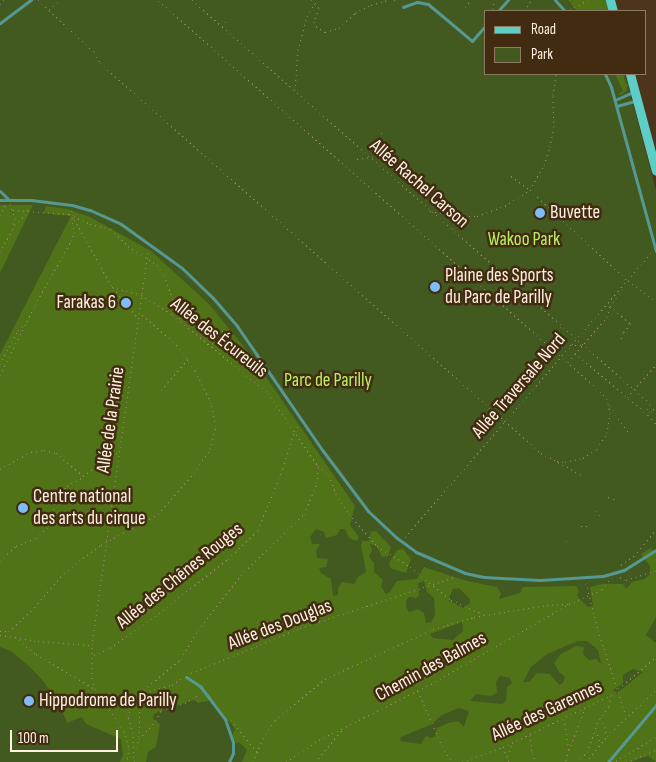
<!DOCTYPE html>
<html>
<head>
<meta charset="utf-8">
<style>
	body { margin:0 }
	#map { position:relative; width:656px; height:762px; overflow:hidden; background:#4c351b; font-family:"Sofia Sans Condensed",sans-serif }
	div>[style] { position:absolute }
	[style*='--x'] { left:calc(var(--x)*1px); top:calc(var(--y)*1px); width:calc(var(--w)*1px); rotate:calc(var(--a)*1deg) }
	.green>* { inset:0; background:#425920 }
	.forest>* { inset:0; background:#517317 }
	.path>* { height:1px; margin-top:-0.5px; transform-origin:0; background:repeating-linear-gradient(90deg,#9f8c77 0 1px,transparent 0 5px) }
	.lane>* { height:3px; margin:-1.5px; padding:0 1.5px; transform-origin:1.5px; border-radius:1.5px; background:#569993 }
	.secondary>* { height:9px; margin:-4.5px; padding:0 4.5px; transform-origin:4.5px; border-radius:4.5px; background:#5dcec5 }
	.dots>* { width:14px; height:14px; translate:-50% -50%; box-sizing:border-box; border:2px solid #412b11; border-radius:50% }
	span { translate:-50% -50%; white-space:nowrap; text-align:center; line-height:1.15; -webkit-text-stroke:5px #412b11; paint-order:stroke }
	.street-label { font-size:19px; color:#fff0e1 }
	.poi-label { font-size:19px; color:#fff0e1 }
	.left { translate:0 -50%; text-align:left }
	.right { translate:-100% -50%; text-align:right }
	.park-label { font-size:19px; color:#b7f262 }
	.legend { position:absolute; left:484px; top:10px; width:162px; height:65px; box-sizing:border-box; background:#412b11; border:1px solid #8d7a64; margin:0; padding:6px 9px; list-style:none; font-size:15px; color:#fff0e1 }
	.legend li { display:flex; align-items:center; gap:10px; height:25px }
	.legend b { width:25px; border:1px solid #8d7a64 }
	.scale { position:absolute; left:10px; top:730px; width:108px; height:22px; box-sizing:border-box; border:2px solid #fff0e1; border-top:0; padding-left:6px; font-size:15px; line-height:18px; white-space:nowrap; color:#fff0e1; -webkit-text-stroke:4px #412b11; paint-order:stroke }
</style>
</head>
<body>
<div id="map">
	<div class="green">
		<i style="clip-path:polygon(0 0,606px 0,609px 11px,485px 11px,485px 74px,625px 74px,656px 190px,656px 762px,0 762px)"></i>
	</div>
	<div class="forest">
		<i style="clip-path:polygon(568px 0,606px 0,609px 11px,577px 11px)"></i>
		<i style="clip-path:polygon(615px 74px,623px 74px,626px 84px,628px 84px,626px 91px,621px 95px,619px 94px,623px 91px)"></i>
		<i style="clip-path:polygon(0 205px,33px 205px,0 273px)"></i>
		<i style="clip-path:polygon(evenodd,46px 206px,67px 209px,88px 216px,151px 251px,209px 304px,253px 358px,355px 506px,350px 525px,359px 537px,357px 541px,349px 538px,345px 529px,340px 529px,337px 535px,326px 538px,324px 532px,316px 529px,310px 537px,312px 544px,320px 544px,316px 551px,317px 558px,328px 559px,326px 567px,319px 568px,321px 573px,331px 579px,333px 596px,338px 595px,338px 588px,342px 582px,354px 584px,358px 577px,366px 572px,361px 545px,362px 541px,369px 541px,371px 532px,376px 531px,391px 547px,388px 556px,382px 557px,377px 546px,370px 544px,372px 550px,369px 557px,374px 563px,374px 572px,383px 580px,381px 587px,386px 594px,390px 592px,397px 581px,417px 579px,424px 567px,467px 581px,497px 587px,501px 593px,499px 599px,520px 593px,523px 587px,576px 586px,579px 591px,577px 596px,588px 607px,593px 606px,590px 587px,602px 584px,623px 584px,626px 589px,632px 582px,645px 579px,650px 574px,650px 566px,641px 554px,651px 548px,656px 553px,656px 617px,646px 635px,656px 643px,656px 762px,648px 756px,630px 762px,242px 762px,247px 750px,239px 742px,237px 744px,232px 736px,235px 729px,212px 700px,198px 703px,194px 700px,161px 710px,154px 714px,153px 719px,160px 724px,156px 747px,148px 752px,146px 762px,120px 762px,123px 755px,121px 739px,86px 724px,82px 717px,67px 723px,61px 708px,44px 682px,30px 667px,11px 651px,0 647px,0 354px,71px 216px,44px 213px,46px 206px,424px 581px,427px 592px,434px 598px,435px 615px,431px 622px,426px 623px,424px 613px,418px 609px,409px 612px,406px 607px,406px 601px,409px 597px,416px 598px,419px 595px,418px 583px,424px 581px,46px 206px,459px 588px,470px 599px,470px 603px,463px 608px,448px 600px,453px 589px,459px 588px,46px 206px,462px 622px,463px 631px,453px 640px,433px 638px,430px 634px,462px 622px,46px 206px,578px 641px,587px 641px,598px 650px,601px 664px,596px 659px,589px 660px,583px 654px,584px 647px,576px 646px,561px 654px,554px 663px,559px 672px,565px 677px,563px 683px,559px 685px,550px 674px,537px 673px,529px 682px,523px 682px,531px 667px,547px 654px,578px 641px,46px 206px,633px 669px,643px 672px,616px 694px,613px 690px,623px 683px,623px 675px,633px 669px,46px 206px,500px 676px,510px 678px,512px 683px,507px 687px,506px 701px,502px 704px,470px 701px,476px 694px,491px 696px,497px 693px,496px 682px,500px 676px,46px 206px,459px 708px,469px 711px,464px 727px,458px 721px,448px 723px,437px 728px,435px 736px,431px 738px,426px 736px,421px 744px,400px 741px,401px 737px,432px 724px,442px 715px,459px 708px)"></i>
		<i style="clip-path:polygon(403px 549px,411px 559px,406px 573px,390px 568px,389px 563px,397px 550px)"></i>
	</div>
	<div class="path">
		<i style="--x:38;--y:0;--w:76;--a:42.9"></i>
		<i style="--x:94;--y:52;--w:13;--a:61"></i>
		<i style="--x:100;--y:63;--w:589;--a:41.49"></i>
		<i style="--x:541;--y:453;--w:18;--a:27"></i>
		<i style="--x:557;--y:461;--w:8;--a:7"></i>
		<i style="--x:565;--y:462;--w:18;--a:-13"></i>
		<i style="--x:583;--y:458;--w:17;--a:-33"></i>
		<i style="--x:597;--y:449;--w:19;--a:-58"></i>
		<i style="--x:607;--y:433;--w:19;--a:-81"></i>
		<i style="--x:610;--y:414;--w:15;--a:-101"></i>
		<i style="--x:607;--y:399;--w:9;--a:-131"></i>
		<i style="--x:601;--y:392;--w:592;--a:-138.5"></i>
		<i style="--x:192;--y:0;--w:614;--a:41.37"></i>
		<i style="--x:311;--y:0;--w:11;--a:45"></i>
		<i style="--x:319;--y:8;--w:15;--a:110"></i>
		<i style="--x:314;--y:22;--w:4;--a:63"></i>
		<i style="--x:316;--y:26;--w:11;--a:34"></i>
		<i style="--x:325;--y:32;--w:15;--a:-16"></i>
		<i style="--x:339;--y:28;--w:22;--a:-43"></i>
		<i style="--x:355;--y:13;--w:18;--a:-27"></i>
		<i style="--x:371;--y:5;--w:17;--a:-17"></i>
		<i style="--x:394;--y:0;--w:5;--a:37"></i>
		<i style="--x:0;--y:4;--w:6;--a:-45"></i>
		<i style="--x:465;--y:7;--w:9;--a:-49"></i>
		<i style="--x:49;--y:9;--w:14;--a:-39"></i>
		<i style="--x:493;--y:9;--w:9;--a:-84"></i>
		<i style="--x:570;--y:10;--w:20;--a:-30"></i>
		<i style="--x:525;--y:11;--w:13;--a:-61"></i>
		<i style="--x:222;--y:26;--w:7;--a:-45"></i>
		<i style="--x:295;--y:90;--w:40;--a:-85.7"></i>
		<i style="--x:298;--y:50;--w:35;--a:-75"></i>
		<i style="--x:307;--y:16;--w:19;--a:-58"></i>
		<i style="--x:357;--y:159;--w:15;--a:-8"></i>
		<i style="--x:372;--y:157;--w:29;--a:-68"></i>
		<i style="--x:511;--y:176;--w:24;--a:36"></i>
		<i style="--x:530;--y:190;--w:134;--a:42.9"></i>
		<i style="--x:628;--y:281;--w:35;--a:37"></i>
		<i style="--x:13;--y:210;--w:56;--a:4.1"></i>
		<i style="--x:69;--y:214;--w:23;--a:25"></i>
		<i style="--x:90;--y:224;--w:22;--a:13"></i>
		<i style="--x:111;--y:229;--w:24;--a:45"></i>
		<i style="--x:128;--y:246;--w:35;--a:33"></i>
		<i style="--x:157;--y:265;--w:12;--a:55"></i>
		<i style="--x:164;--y:275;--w:50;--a:70.1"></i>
		<i style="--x:72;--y:210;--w:5;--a:90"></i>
		<i style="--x:72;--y:215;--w:82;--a:60.9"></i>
		<i style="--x:112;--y:287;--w:30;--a:15"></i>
		<i style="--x:141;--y:295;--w:38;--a:32"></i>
		<i style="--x:173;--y:315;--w:123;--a:39.4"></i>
		<i style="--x:268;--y:393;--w:88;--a:55.6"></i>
		<i style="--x:318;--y:466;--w:14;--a:39"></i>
		<i style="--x:329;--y:475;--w:20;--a:70"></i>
		<i style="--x:336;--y:494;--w:24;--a:57"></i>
		<i style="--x:349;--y:514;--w:43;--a:48.8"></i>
		<i style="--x:377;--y:546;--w:39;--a:32"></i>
		<i style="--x:410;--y:567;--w:53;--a:38.8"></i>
		<i style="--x:451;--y:600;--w:36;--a:24"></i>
		<i style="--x:430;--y:211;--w:29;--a:10"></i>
		<i style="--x:459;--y:216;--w:18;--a:0"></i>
		<i style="--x:477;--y:216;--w:30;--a:-20"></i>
		<i style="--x:505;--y:206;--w:30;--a:-33"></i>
		<i style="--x:530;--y:190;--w:29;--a:-61"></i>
		<i style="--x:544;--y:165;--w:19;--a:-72"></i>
		<i style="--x:550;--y:147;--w:20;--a:-79"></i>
		<i style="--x:554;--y:127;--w:32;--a:-92"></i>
		<i style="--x:553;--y:95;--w:21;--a:-82"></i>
		<i style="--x:534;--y:213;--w:8;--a:-50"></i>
		<i style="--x:539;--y:207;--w:4;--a:34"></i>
		<i style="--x:542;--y:209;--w:6;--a:-45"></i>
		<i style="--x:0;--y:215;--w:11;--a:-63"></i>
		<i style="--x:15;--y:225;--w:14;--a:-45"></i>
		<i style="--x:25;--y:215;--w:9;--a:-63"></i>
		<i style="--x:453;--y:229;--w:13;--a:-63"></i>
		<i style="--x:0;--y:252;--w:26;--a:-61"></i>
		<i style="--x:13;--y:229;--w:10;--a:-79"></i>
		<i style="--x:15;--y:219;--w:16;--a:-108"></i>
		<i style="--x:113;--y:288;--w:38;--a:50"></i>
		<i style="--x:610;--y:306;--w:28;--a:41"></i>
		<i style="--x:631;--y:324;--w:12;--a:132"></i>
		<i style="--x:623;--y:333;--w:9;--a:108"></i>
		<i style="--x:561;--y:327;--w:12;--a:121"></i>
		<i style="--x:555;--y:337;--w:7;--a:16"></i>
		<i style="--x:562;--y:339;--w:10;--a:37"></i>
		<i style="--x:570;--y:345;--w:12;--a:0"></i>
		<i style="--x:222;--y:331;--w:7;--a:0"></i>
		<i style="--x:207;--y:344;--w:18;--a:-6"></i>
		<i style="--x:225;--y:342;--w:6;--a:-39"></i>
		<i style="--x:230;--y:338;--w:8;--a:-76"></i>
		<i style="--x:575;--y:353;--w:96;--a:40.3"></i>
		<i style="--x:568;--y:362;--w:60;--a:-49.1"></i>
		<i style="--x:607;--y:317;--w:11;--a:-75"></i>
		<i style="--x:610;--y:306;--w:22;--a:-54"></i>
		<i style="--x:0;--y:364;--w:38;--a:-62"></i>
		<i style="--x:18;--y:330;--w:11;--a:-38"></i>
		<i style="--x:0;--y:375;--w:78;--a:-63.4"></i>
		<i style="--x:35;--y:305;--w:73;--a:-60.6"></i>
		<i style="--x:71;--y:241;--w:9;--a:-69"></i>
		<i style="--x:74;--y:233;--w:17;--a:-97"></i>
		<i style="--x:161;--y:390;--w:41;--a:-48.9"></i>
		<i style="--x:627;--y:397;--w:43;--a:-47.8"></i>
		<i style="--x:650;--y:405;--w:5;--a:127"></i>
		<i style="--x:647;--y:409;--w:4;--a:45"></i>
		<i style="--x:650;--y:412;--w:4;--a:124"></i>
		<i style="--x:648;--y:415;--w:12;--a:48"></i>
		<i style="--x:610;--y:406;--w:32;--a:55"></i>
		<i style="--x:651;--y:411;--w:3;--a:-45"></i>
		<i style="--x:653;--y:409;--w:3;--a:18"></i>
		<i style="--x:558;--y:462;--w:26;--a:29"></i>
		<i style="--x:0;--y:469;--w:35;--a:-29"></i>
		<i style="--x:31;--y:452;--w:13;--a:-9"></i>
		<i style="--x:44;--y:450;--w:12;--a:14"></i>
		<i style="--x:56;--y:453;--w:35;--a:40"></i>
		<i style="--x:83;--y:476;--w:44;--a:-34.8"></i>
		<i style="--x:608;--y:497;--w:6;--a:18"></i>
		<i style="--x:614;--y:499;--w:4;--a:-45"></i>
		<i style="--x:596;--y:511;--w:6;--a:45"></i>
		<i style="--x:581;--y:526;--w:9;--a:0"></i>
		<i style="--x:405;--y:537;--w:376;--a:-49.1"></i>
		<i style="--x:566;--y:541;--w:2;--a:-63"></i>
		<i style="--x:0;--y:561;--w:22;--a:-43"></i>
		<i style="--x:16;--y:546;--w:22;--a:-22"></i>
		<i style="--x:36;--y:538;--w:15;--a:-42"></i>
		<i style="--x:47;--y:528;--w:34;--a:-71"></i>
		<i style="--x:58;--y:496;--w:13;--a:-48"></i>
		<i style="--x:67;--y:486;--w:18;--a:-29"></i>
		<i style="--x:621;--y:565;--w:16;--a:-35"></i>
		<i style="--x:634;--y:556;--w:34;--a:-50"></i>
		<i style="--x:620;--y:577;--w:7;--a:27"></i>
		<i style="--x:626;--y:580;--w:32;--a:-18"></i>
		<i style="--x:586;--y:583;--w:49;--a:75.7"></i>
		<i style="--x:598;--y:630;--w:90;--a:72"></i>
		<i style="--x:0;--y:631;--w:9;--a:0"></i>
		<i style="--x:0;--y:635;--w:38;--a:9"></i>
		<i style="--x:38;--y:641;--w:53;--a:4.3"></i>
		<i style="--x:5;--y:635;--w:35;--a:-43"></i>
		<i style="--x:31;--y:611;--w:50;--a:-49"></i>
		<i style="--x:64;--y:573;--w:24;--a:-38"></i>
		<i style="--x:83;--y:558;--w:22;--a:-36"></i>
		<i style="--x:101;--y:545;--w:65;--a:-28.5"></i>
		<i style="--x:158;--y:514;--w:55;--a:-48.7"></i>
		<i style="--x:194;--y:473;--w:29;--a:-56"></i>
		<i style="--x:210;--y:449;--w:24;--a:-75"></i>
		<i style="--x:216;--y:426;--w:24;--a:-102"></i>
		<i style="--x:211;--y:403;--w:37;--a:-116"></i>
		<i style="--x:195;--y:370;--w:31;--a:-126"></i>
		<i style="--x:177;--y:345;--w:50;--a:-139"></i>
		<i style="--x:15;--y:637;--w:27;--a:39"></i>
		<i style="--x:36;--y:654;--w:69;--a:30.7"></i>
		<i style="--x:95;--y:689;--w:51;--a:55.4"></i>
		<i style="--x:124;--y:731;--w:18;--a:74"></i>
		<i style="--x:129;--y:748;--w:14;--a:98"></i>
		<i style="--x:94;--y:655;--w:17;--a:-24"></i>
		<i style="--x:110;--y:648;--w:55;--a:-35.4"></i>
		<i style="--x:155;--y:616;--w:93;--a:-38"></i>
		<i style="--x:228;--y:559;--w:42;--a:-44"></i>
		<i style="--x:258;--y:530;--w:67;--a:-68"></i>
		<i style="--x:283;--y:468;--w:39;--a:-73"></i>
		<i style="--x:294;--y:431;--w:8;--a:-50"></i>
		<i style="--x:191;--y:673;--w:118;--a:-22.4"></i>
		<i style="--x:300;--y:628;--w:165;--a:-18.3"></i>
		<i style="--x:95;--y:689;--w:10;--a:-107"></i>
		<i style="--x:92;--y:679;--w:34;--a:-90"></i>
		<i style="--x:92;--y:645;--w:398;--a:-81.9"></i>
		<i style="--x:418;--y:691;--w:60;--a:66.4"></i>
		<i style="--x:442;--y:746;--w:19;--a:58"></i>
		<i style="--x:107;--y:708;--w:36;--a:-24"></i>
		<i style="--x:140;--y:693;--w:33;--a:-14"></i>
		<i style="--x:172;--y:685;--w:11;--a:-34"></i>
		<i style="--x:600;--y:718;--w:10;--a:61"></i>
		<i style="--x:605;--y:727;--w:8;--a:83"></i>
		<i style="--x:564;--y:719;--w:31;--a:81"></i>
		<i style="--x:569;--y:750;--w:13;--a:108"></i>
		<i style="--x:231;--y:720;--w:41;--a:50.9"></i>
		<i style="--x:596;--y:730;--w:14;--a:73"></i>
		<i style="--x:530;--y:735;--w:18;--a:84"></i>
		<i style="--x:532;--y:753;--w:10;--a:66"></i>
		<i style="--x:139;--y:737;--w:43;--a:-88.7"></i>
		<i style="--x:136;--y:747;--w:9;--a:-69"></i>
		<i style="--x:139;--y:739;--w:25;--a:-47"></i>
		<i style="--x:156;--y:721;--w:12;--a:-66"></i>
		<i style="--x:161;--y:710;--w:25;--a:-16"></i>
		<i style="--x:185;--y:703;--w:13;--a:-32"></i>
		<i style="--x:196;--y:696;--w:4;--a:14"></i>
		<i style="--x:503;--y:747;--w:16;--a:68"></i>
		<i style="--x:569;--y:750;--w:42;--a:-69"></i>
		<i style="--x:508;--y:756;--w:14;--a:-73"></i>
		<i style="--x:616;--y:761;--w:47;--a:-31"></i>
		<i style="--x:134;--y:762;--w:29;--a:-92"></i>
		<i style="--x:133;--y:733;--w:17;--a:-107"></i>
		<i style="--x:128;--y:717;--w:8;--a:-76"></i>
		<i style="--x:130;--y:709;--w:19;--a:-58"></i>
		<i style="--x:140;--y:693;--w:53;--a:-39.7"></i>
		<i style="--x:181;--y:659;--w:34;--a:-60"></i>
		<i style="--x:198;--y:630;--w:70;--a:-52"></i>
		<i style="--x:241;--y:575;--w:88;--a:-44.1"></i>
		<i style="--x:304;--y:514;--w:34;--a:-67"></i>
		<i style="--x:317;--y:483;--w:16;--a:-86"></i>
		<i style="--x:253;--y:762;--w:26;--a:-67"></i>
		<i style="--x:263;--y:738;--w:22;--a:-56"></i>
		<i style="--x:275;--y:720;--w:65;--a:-39.4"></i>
		<i style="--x:325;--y:679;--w:119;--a:-24.8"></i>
		<i style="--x:433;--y:629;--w:43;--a:-16.3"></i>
		<i style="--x:474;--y:617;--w:74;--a:-9.3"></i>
		<i style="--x:547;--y:605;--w:21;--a:-3"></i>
		<i style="--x:286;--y:762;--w:40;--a:-34"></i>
		<i style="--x:319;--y:740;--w:125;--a:-26.6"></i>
		<i style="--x:431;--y:684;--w:160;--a:-30.1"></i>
		<i style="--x:569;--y:604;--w:36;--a:-24"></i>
		<i style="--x:602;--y:589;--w:11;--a:-52"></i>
		<i style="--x:315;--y:762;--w:42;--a:-49.8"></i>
		<i style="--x:462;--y:762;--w:44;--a:-20.1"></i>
		<i style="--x:503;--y:747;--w:120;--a:-25.7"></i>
		<i style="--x:611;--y:695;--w:59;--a:-40.2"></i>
		<i style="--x:577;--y:762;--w:14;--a:-45"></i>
		<i style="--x:587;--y:752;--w:35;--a:-70"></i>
		<i style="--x:599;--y:719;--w:16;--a:-52"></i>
		<i style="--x:609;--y:706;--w:10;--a:-79"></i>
		<i style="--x:586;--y:762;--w:33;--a:-51"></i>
		<i style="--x:607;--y:736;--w:67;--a:-43.2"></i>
		<i style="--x:626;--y:762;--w:32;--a:-22"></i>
	</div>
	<div class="lane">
		<i style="--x:555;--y:0;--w:15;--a:48"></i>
		<i style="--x:403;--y:7;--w:15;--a:-20"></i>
		<i style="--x:417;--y:2;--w:11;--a:10"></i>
		<i style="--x:428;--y:4;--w:57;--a:40.1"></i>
		<i style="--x:472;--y:41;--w:20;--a:-49"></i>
		<i style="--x:498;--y:11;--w:15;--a:-48"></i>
		<i style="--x:0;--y:23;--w:39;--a:-37"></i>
		<i style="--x:605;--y:74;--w:14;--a:65"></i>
		<i style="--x:611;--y:87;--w:170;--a:74.7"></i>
		<i style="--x:615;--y:100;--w:20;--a:-24"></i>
		<i style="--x:617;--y:106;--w:19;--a:-16"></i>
		<i style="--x:0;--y:191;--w:11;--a:45"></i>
		<i style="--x:0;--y:200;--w:31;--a:0"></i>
		<i style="--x:31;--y:200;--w:41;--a:7"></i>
		<i style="--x:72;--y:205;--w:19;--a:16"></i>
		<i style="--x:90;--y:210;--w:34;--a:24"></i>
		<i style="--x:121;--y:224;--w:75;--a:35.8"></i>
		<i style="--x:182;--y:268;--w:43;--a:44.1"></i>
		<i style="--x:213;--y:298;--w:37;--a:49"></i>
		<i style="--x:237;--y:326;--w:152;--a:55.5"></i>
		<i style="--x:323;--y:451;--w:75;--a:53.1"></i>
		<i style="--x:368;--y:511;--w:40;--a:43"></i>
		<i style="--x:397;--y:538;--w:24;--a:36"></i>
		<i style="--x:416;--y:552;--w:53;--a:23.2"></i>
		<i style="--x:465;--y:573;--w:19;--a:12"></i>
		<i style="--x:484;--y:577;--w:56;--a:3.1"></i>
		<i style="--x:540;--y:580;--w:63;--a:-3.6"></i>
		<i style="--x:603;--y:576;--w:22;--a:-16"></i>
		<i style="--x:624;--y:570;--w:38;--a:-32"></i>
		<i style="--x:186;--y:677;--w:17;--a:33"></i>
		<i style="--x:200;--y:686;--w:41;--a:52.9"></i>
		<i style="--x:225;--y:719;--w:24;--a:71"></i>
		<i style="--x:233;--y:742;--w:11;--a:90"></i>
		<i style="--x:233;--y:753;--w:10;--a:114"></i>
		<i style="--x:608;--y:762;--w:75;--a:-49.9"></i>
	</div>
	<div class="secondary">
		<i style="--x:610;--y:0;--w:11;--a:75"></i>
		<i style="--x:630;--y:74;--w:100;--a:75"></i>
	</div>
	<div class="dots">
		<i style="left:540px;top:213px;background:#7ebdf9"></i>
		<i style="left:435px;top:287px;background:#7ebdf9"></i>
		<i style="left:126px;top:303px;background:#7ebdf9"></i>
		<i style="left:23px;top:508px;background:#7ebdf9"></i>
		<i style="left:29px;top:701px;background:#7ebdf9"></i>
	</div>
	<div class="street-label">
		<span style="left:419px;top:184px;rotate:41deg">Allée Rachel Carson</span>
		<span style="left:219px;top:338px;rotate:38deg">Allée des Écureuils</span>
		<span style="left:519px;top:386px;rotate:-49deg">Allée Traversale Nord</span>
		<span style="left:111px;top:420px;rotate:-82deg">Allée de la Prairie</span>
		<span style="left:180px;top:576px;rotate:-39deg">Allée des Chênes Rouges</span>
		<span style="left:280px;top:625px;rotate:-21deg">Allée des Douglas</span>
		<span style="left:431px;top:667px;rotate:-29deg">Chemin des Balmes</span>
		<span style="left:547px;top:711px;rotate:-25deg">Allée des Garennes</span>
	</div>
	<div class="poi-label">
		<span class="left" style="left:550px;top:213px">Buvette</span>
		<span class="left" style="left:445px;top:287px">Plaine des Sports<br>du Parc de Parilly</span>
		<span class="right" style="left:116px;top:303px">Farakas 6</span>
		<span class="left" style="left:33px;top:508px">Centre national<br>des arts du cirque</span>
		<span class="left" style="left:39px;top:701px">Hippodrome de Parilly</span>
	</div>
	<div class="park-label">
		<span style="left:524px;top:240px">Wakoo Park</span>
		<span style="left:328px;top:381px">Parc de Parilly</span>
	</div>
	<ul class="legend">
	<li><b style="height:6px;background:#5dcec5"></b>Road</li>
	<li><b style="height:14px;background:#425920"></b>Park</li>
	</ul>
	<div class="scale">100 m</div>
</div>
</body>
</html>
